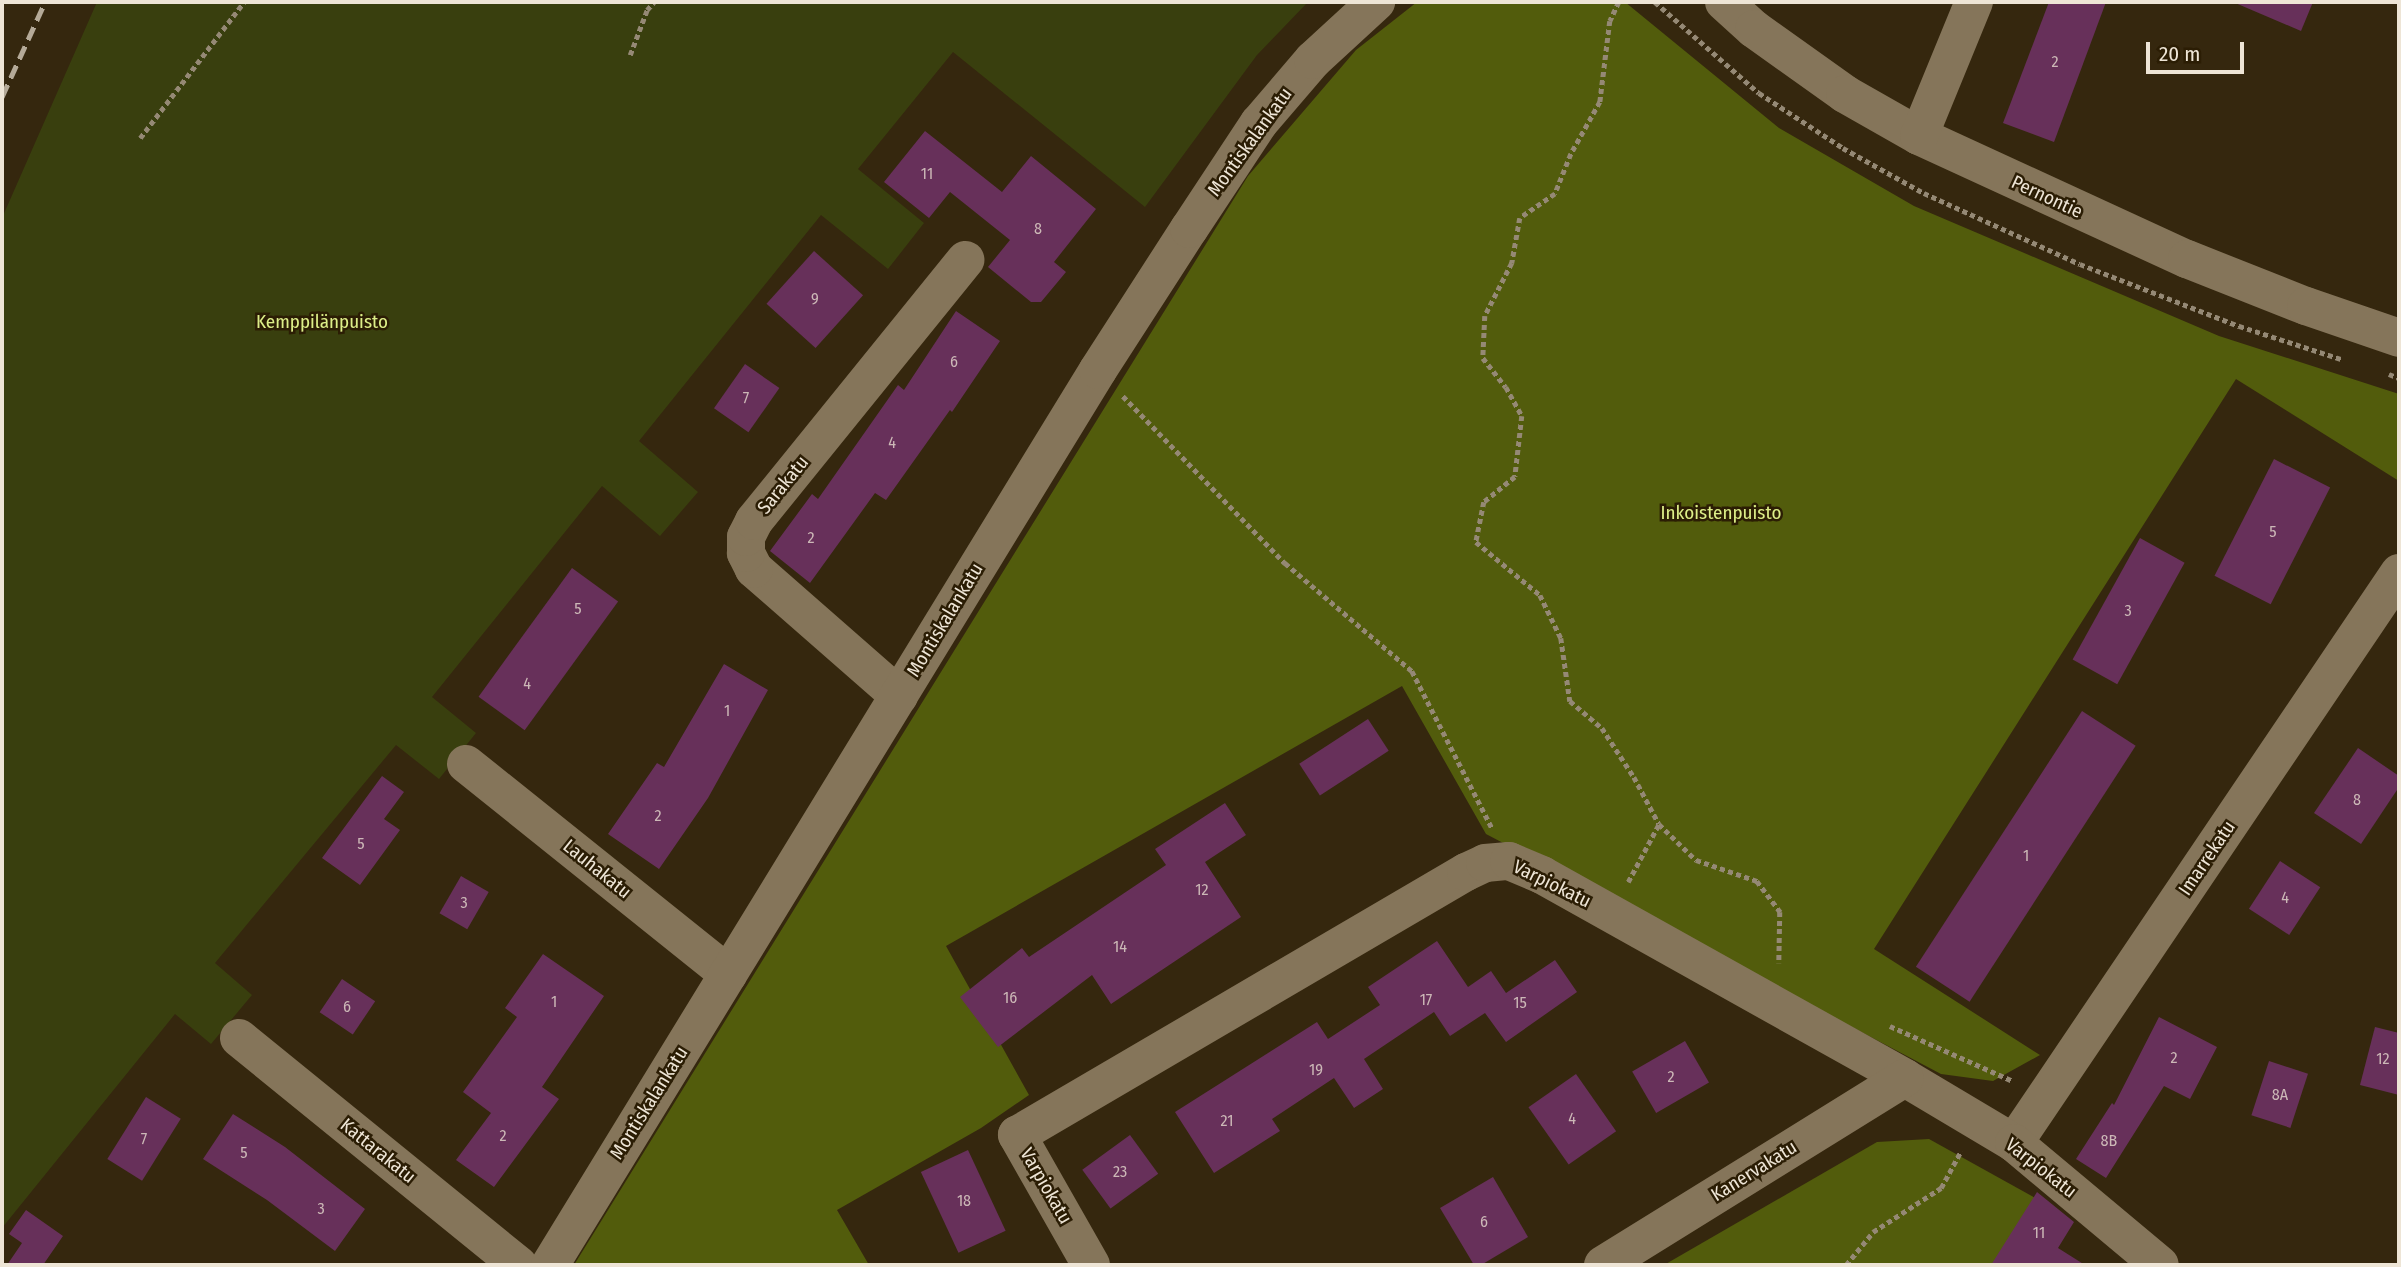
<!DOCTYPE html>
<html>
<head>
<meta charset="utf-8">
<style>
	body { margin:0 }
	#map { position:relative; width:2401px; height:1267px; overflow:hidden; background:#35270e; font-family:"Fira Sans Condensed",sans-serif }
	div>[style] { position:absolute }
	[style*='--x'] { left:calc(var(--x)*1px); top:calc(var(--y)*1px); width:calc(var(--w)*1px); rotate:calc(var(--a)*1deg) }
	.green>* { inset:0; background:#393f0e }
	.forest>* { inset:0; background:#525c0c }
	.building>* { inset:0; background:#67305a; transform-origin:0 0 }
	.path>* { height:4.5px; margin-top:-2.25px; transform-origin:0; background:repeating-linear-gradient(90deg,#958975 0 5px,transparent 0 8.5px) }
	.minor>* { height:38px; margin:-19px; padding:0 19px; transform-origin:19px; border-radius:19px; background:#85755a }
	.rail>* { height:5px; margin-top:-2.5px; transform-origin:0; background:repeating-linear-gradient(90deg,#b5aa98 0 14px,transparent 0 21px) }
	span { translate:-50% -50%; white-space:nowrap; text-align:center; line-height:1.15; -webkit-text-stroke:5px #2b1d04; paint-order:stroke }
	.number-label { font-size:16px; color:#ccb8b7 }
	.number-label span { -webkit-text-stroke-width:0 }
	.street-label { font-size:19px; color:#eee5d6 }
	.park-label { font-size:19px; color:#de8 }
	.frame { position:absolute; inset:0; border:4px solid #eee5d6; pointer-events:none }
	.scale { position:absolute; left:2146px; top:42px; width:98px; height:32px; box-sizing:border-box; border:4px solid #eee5d6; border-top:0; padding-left:9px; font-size:21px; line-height:24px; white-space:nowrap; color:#eee5d6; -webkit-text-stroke:5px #2b1d04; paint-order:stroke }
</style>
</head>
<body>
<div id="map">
	<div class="green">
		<i style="clip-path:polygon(97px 2px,1308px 2px,1257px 55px,1145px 207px,953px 52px,858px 169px,924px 223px,888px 269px,821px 215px,639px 441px,698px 492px,660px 536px,602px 486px,432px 697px,476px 733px,439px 779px,396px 745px,215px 963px,252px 995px,211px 1044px,175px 1014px,2px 1228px,2px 218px)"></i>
	</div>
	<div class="forest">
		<i style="clip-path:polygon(1417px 2px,1625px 2px,1779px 128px,1914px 206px,2219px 336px,2399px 394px,2399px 481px,2236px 379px,1874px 949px,2040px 1055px,1993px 1081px,1941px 1074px,1486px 834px,1402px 686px,946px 946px,1029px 1095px,981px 1128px,837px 1210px,869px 1265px,574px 1265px,1248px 176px,1356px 50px)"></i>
		<i style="clip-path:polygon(1929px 1139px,2037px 1199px,1994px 1265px,1664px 1265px,1877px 1142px)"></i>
	</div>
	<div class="building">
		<i style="clip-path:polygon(2049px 2px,2106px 2px,2054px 142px,2003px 123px)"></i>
		<i style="clip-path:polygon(2233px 2px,2313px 2px,2301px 31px)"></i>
		<i style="clip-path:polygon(925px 131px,1002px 192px,1031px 156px,1096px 209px,1054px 262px,1066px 272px,1041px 302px,1031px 302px,988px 267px,1010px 240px,950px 192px,929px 218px,884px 182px)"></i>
		<i style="left:814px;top:251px;width:66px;height:71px;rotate:42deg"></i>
		<i style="clip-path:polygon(956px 311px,1000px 341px,952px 412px,950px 410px,886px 500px,875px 493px,810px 583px,770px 551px,812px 494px,818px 499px,898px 385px,904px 390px)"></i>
		<i style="left:745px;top:364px;width:42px;height:54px;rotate:35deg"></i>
		<i style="left:2274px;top:459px;width:63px;height:131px;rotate:27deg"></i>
		<i style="left:2140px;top:538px;width:51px;height:139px;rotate:29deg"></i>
		<i style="left:572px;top:568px;width:57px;height:159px;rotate:36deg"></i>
		<i style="clip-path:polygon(724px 664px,768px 690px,708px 798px,659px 869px,608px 834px,657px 763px,664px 767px)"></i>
		<i style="left:2082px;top:711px;width:64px;height:305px;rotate:33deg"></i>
		<i style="left:1368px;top:719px;width:38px;height:82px;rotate:57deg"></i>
		<i style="clip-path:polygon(2358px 748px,2399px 776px,2399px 787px,2361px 844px,2314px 813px)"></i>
		<i style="clip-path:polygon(382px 776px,404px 792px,384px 819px,400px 830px,360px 885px,322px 858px)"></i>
		<i style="clip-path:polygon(1225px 803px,1246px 835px,1205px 862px,1241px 917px,1111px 1004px,1092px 975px,998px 1047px,960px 997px,1022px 948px,1029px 957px,1166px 865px,1155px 849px)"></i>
		<i style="left:2280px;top:861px;width:48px;height:57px;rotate:33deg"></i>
		<i style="left:461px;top:876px;width:32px;height:43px;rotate:30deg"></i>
		<i style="clip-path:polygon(1437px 941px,1468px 987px,1491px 971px,1506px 993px,1555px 960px,1577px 992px,1506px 1042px,1485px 1013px,1450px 1036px,1434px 1012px,1364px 1059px,1383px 1089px,1354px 1108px,1334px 1078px,1272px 1119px,1280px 1131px,1214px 1173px,1175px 1112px,1317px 1022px,1328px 1039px,1380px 1005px,1368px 987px)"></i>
		<i style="clip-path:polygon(543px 954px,604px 996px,542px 1087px,559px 1099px,494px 1187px,456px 1160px,491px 1113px,463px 1092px,517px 1017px,505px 1008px)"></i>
		<i style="left:342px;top:979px;width:40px;height:40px;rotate:34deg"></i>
		<i style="clip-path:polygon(2159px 1017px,2217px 1047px,2190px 1099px,2164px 1086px,2106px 1178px,2076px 1159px,2112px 1103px,2114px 1105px)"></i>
		<i style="clip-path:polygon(2375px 1027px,2399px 1033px,2399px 1095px,2360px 1085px)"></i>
		<i style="left:1685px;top:1041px;width:48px;height:61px;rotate:60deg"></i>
		<i style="left:2269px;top:1061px;width:41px;height:57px;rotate:18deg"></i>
		<i style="left:1576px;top:1074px;width:70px;height:58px;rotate:55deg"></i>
		<i style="left:146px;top:1097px;width:41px;height:73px;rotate:32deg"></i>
		<i style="clip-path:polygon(233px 1114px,285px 1147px,365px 1209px,335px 1251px,267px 1200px,203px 1159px)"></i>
		<i style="left:1130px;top:1135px;width:48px;height:59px;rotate:54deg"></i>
		<i style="left:968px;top:1150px;width:89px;height:52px;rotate:65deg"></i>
		<i style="clip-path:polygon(1493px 1177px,1528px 1237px,1481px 1265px,1474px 1265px,1440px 1208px)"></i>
		<i style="clip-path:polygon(2037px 1192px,2074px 1222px,2058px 1248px,2085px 1265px,1991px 1265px)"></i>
		<i style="clip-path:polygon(26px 1210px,63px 1236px,43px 1265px,7px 1265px,22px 1243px,9px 1234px)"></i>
	</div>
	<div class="path">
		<i style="--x:1619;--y:2;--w:21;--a:115"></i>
		<i style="--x:1610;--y:21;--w:82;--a:97"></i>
		<i style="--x:1600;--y:102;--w:60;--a:119.1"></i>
		<i style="--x:1571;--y:154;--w:43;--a:111.8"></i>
		<i style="--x:1555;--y:194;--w:42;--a:145.6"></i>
		<i style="--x:1520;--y:218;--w:46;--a:100.1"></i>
		<i style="--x:1512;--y:263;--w:59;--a:117"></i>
		<i style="--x:1485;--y:316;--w:42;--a:92.7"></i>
		<i style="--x:1483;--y:358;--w:37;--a:52"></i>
		<i style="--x:1506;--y:387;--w:33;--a:61"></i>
		<i style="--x:1522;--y:416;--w:61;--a:96.5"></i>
		<i style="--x:1515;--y:477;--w:40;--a:141"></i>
		<i style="--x:1484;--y:502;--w:41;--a:101.3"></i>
		<i style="--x:1476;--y:542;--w:83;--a:39.6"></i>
		<i style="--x:1540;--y:595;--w:48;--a:64"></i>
		<i style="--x:1561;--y:638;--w:64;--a:81.9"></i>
		<i style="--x:1570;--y:701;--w:42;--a:40.2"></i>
		<i style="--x:1602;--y:728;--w:59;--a:56.9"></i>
		<i style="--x:1634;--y:777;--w:53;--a:62"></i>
		<i style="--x:1659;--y:824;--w:52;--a:44.2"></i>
		<i style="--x:1696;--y:860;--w:65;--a:19"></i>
		<i style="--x:1757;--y:881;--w:39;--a:53"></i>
		<i style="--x:1780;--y:912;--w:51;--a:91.1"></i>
		<i style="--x:1655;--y:2;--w:138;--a:41.2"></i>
		<i style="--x:1759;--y:93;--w:100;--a:33.2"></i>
		<i style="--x:1843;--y:148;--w:93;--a:29.1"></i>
		<i style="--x:1924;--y:193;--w:171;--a:24.5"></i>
		<i style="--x:2080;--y:264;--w:171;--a:21.3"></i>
		<i style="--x:2239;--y:326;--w:110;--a:17.9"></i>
		<i style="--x:630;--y:55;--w:48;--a:-69.3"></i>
		<i style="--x:647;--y:10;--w:11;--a:-49"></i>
		<i style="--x:140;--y:138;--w:171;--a:-52.6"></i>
		<i style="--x:2389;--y:374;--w:11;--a:22"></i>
		<i style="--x:1123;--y:396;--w:233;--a:45.9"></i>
		<i style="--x:1285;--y:563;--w:167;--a:40.4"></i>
		<i style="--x:1412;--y:671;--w:176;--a:63"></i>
		<i style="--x:1628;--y:882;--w:66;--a:-61.9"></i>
		<i style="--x:1890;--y:1026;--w:135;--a:24.1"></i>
		<i style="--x:1846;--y:1265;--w:43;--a:-50.7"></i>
		<i style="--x:1873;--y:1232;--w:81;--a:-32.9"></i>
		<i style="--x:1941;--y:1188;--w:42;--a:-61.6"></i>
	</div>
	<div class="minor">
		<i style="--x:1724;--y:2;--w:40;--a:42"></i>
		<i style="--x:1754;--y:29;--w:112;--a:35.5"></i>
		<i style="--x:1845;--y:94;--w:85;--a:29.6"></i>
		<i style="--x:1919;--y:136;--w:295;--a:24.7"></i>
		<i style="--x:2187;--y:259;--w:128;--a:21.6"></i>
		<i style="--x:2306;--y:306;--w:98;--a:19"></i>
		<i style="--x:1919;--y:136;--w:145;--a:-67.7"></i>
		<i style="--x:899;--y:696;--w:193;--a:-138.8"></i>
		<i style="--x:754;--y:569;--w:18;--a:-117"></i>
		<i style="--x:746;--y:553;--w:16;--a:-90"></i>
		<i style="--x:746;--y:537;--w:18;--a:-63"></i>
		<i style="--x:754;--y:521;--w:336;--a:-51"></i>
		<i style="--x:466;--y:764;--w:336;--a:38.7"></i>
		<i style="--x:239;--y:1038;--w:360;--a:39.1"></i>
		<i style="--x:2014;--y:1143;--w:688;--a:-55.96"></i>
		<i style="--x:550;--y:1265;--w:1049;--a:-58.52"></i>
		<i style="--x:1098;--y:370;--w:168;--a:-57.2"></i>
		<i style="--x:1189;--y:229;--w:127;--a:-56.6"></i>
		<i style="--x:1259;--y:123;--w:83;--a:-49.4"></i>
		<i style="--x:1313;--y:60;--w:86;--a:-42.6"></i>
		<i style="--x:1091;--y:1265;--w:150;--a:-119.6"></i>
		<i style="--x:1017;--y:1135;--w:520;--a:-30.36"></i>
		<i style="--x:1466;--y:872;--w:21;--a:-25"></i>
		<i style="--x:1485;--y:863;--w:24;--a:-5"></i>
		<i style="--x:1509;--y:861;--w:36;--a:23"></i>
		<i style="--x:1542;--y:875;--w:416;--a:29.2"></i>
		<i style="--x:1905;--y:1078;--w:127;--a:30.8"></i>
		<i style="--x:2014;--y:1143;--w:190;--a:39.9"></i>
		<i style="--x:1603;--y:1265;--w:355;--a:-31.8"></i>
	</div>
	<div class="rail">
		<i style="--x:2;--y:97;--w:104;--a:-65.6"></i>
	</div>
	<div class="number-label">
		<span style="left:2055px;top:62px">2</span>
		<span style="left:927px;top:174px">11</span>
		<span style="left:1038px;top:229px">8</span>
		<span style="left:815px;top:299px">9</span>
		<span style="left:954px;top:362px">6</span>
		<span style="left:746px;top:398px">7</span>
		<span style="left:892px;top:443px">4</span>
		<span style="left:2273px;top:532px">5</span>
		<span style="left:811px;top:538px">2</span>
		<span style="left:578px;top:609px">5</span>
		<span style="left:2128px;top:611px">3</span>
		<span style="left:527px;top:684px">4</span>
		<span style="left:727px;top:711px">1</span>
		<span style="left:2357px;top:800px">8</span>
		<span style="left:658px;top:816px">2</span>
		<span style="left:361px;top:844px">5</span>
		<span style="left:2026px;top:856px">1</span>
		<span style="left:1202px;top:890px">12</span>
		<span style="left:2285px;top:898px">4</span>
		<span style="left:464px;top:903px">3</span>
		<span style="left:1120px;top:947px">14</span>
		<span style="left:1010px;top:998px">16</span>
		<span style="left:1426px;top:1000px">17</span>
		<span style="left:554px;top:1002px">1</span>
		<span style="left:1520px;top:1003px">15</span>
		<span style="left:347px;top:1007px">6</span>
		<span style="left:2174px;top:1058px">2</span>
		<span style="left:2383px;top:1059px">12</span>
		<span style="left:1316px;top:1070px">19</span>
		<span style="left:1671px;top:1077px">2</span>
		<span style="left:2280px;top:1095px">8A</span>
		<span style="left:1572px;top:1119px">4</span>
		<span style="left:1227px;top:1121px">21</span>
		<span style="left:503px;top:1136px">2</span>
		<span style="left:144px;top:1139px">7</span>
		<span style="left:2109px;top:1141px">8B</span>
		<span style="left:244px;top:1153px">5</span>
		<span style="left:1120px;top:1172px">23</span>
		<span style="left:964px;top:1201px">18</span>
		<span style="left:321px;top:1209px">3</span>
		<span style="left:1484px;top:1222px">6</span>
		<span style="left:2039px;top:1233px">11</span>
	</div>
	<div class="street-label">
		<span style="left:1250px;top:142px;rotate:-54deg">Montiskalankatu</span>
		<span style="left:2047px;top:197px;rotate:25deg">Pernontie</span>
		<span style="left:783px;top:485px;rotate:-51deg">Sarakatu</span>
		<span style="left:945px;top:620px;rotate:-59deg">Montiskalankatu</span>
		<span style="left:2207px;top:858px;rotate:-56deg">Imarrekatu</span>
		<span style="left:597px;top:869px;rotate:39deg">Lauhakatu</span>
		<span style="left:1552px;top:884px;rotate:26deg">Varpiokatu</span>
		<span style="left:649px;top:1103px;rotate:-58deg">Montiskalankatu</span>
		<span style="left:378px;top:1151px;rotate:39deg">Kattarakatu</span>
		<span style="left:2041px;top:1168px;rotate:38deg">Varpiokatu</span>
		<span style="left:1754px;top:1171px;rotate:-32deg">Kanervakatu</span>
		<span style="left:1046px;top:1186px;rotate:60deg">Varpiokatu</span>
	</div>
	<div class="park-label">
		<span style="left:322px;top:322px">Kemppilänpuisto</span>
		<span style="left:1721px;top:513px">Inkoistenpuisto</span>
	</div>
	<div class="frame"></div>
	<div class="scale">20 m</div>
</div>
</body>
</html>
